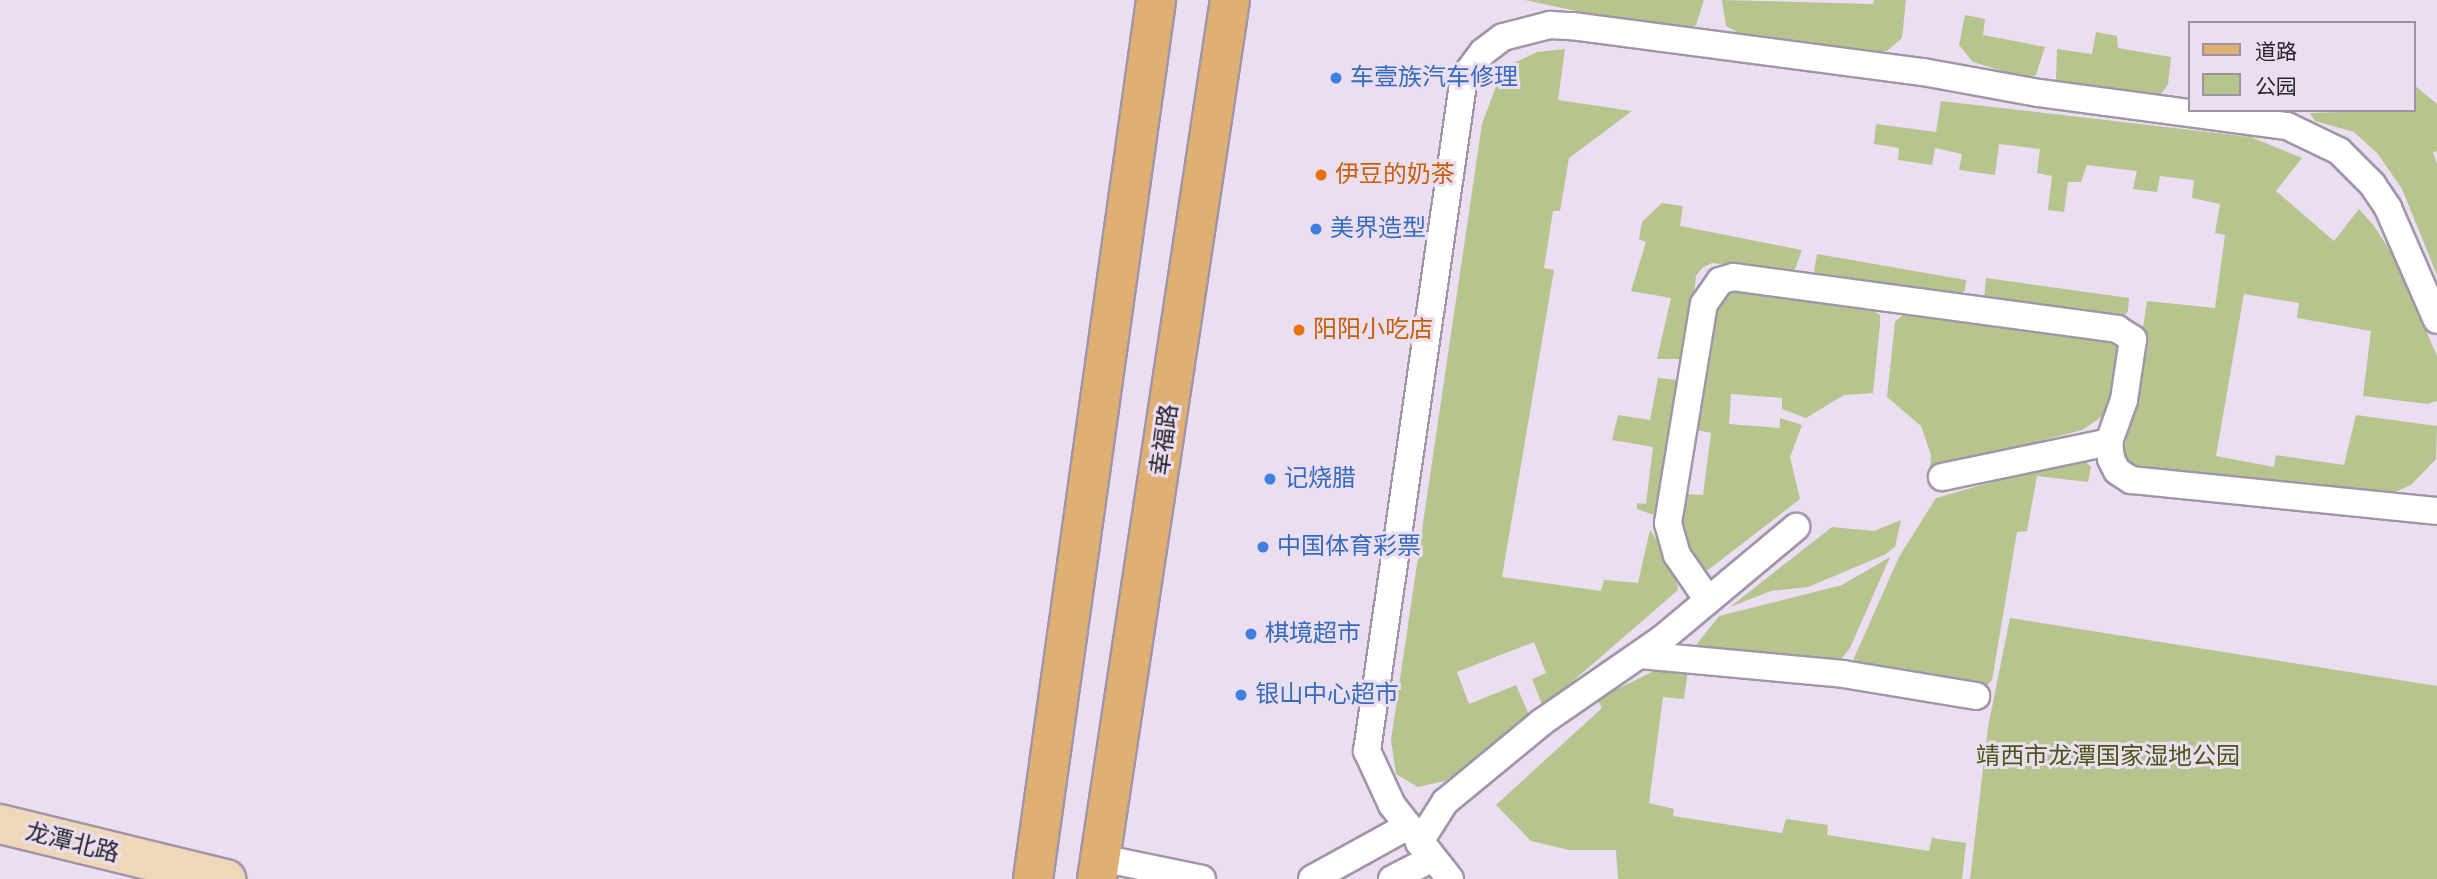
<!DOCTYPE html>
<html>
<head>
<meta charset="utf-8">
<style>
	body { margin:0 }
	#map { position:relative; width:2437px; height:879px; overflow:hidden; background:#eadef0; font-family:"Work Sans","Noto Sans SC",sans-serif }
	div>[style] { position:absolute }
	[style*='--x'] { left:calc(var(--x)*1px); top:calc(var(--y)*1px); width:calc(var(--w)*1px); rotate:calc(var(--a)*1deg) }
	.green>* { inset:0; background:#b6c48e }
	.roads { filter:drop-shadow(2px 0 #a196a7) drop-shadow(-2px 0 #a196a7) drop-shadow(0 2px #a196a7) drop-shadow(0 -2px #a196a7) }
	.service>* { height:26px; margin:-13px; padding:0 13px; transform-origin:13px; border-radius:13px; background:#fff }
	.secondary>* { height:38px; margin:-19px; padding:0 19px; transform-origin:19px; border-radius:19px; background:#efd7b9 }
	.primary>* { height:38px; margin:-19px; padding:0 19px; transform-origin:19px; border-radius:19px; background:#e0af73 }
	.dots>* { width:19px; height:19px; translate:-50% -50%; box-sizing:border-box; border:4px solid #eadef0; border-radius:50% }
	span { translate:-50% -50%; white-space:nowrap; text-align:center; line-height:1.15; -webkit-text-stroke:6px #eadef0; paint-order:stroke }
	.shop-label { font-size:24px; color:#366cbe }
	.left { translate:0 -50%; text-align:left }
	.food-label { font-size:24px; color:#c56008 }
	.street-label { font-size:24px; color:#29252c }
	.park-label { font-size:24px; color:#4a5716 }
	.legend { position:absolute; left:2188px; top:21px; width:228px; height:91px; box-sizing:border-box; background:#eadef0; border:2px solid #9d94a2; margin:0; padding:9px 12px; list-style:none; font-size:21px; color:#29252c }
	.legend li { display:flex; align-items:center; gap:14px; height:35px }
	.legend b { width:35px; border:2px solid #9d94a2 }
</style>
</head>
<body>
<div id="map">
	<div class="green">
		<i style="clip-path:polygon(1525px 0,1704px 0,1696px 25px,1680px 33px)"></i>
		<i style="clip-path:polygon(1722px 0,1873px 4px,1874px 0,1906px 0,1902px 38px,1887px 51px,1876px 52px,1742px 35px,1726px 26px)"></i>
		<i style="clip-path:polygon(1965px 15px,1985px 19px,1983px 35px,2045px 47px,2036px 75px,2026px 78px,1973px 62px,1959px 45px)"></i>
		<i style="clip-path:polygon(2096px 32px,2117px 36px,2118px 48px,2171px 57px,2168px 84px,2162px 93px,2154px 98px,2063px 85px,2056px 80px,2057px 49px,2092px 54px)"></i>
		<i style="clip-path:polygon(1565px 49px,1558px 100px,1632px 111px,1569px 158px,1560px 211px,1553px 211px,1544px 268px,1554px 270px,1502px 577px,1601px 591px,1604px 580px,1638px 583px,1650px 530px,1673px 564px,1678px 590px,1543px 707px,1532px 679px,1546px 673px,1534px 642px,1457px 672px,1469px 704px,1516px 685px,1530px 717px,1445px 781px,1418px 787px,1396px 774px,1391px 740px,1482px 124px,1495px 89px,1512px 64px,1537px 52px)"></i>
		<i style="clip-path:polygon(2414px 85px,2437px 104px,2437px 151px,2433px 152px,2437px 164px,2437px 275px,2402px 189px,2378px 154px,2354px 132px,2315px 121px,2310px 113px,2414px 110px)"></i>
		<i style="clip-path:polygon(1941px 101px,2251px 137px,2302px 158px,2276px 191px,2334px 241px,2359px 209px,2374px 226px,2393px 255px,2437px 356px,2437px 401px,2427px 404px,2363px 396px,2371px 331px,2297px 318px,2299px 303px,2244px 294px,2216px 456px,2274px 467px,2276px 455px,2344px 465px,2356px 415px,2437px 426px,2436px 459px,2411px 485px,2381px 498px,2134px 465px,2124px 454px,2147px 301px,2215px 308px,2225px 235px,2215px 233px,2220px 204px,2192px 198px,2194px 180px,2160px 176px,2157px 192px,2133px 189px,2137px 171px,2087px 165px,2081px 182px,2068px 182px,2064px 212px,2048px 210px,2052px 176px,2037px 173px,2040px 149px,1999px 144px,1995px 175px,1959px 170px,1962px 154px,1935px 148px,1932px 165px,1898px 160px,1899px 148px,1874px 144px,1876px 124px,1936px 132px)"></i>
		<i style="clip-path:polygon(1662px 203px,1683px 206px,1680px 226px,1802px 250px,1794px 272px,1712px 263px,1702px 268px,1696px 276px,1688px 349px,1679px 359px,1657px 359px,1671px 298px,1631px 291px,1646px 242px,1639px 239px,1642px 222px)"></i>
		<i style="clip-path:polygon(1817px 254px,1966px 280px,1965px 290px,1959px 297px,1819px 276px,1814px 271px)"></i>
		<i style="clip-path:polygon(1986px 278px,2129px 298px,2128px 311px,2122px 318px,1984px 301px)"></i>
		<i style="clip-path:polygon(1731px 287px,1867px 307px,1880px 315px,1880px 324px,1873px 393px,1844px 395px,1806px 418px,1782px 409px,1782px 398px,1731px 394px,1729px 424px,1780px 428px,1780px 418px,1802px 425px,1790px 457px,1800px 499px,1708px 570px,1694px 563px,1680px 534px,1682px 494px,1703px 495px,1711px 433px,1692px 429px,1715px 300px)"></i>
		<i style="clip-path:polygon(1909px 309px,2108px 335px,2123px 346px,2109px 412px,2082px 430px,1930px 470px,1931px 455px,1921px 426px,1887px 397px,1895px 322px)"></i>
		<i style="clip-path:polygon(1658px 378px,1679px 380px,1660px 511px,1654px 515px,1637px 509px,1637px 503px,1646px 504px,1653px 447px,1612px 440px,1618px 415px,1650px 420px)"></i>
		<i style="clip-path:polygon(2081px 457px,2091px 467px,2088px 482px,2037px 476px,2027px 531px,2017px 532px,1992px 680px,1986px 686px,1856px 666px,1854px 658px,1899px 557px,1936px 498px)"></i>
		<i style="clip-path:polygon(1901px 520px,1895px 547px,1884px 555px,1808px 587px,1771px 591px,1730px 607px,1832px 527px,1874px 531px)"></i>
		<i style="clip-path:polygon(1890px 557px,1850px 648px,1838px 663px,1693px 649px,1719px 616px,1842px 585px)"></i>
		<i style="clip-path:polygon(2010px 618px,2437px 686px,2437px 879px,1970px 879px,1988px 727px)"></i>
		<i style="clip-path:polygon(1688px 669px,1684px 699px,1663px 697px,1649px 803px,1674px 809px,1673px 816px,1782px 833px,1786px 819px,1828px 825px,1827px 835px,1929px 851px,1932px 838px,1966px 843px,1962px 879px,1618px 879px,1616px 850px,1569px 850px,1531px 841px,1496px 805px,1602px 708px,1597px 699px,1654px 671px)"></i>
	</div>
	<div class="roads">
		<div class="service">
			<i style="--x:1942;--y:477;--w:171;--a:-11.8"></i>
			<i style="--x:1708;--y:600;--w:55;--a:-124.6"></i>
			<i style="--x:1677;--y:555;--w:33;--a:-106"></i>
			<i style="--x:1668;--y:523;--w:222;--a:-80.7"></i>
			<i style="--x:1704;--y:304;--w:28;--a:-55"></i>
			<i style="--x:1720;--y:281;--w:14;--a:-17"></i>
			<i style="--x:1733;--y:277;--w:388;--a:7.7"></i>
			<i style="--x:2117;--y:329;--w:19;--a:32"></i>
			<i style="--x:2133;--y:339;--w:62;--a:98.4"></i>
			<i style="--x:2124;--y:400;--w:45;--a:109.7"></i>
			<i style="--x:2109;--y:442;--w:17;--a:83"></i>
			<i style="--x:2111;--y:459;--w:13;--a:63"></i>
			<i style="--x:2117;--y:471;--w:17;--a:33"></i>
			<i style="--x:2131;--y:480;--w:308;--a:5.8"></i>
			<i style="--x:1640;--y:655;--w:204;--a:5.3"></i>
			<i style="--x:1843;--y:674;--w:135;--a:9.4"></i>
			<i style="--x:1419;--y:843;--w:49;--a:-57.6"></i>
			<i style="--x:1445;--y:802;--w:126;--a:-39.5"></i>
			<i style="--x:1542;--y:722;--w:146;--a:-34.7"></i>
			<i style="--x:1662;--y:639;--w:175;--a:-39.9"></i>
			<i style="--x:1101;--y:858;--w:103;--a:11.7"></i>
			<i style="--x:1312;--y:879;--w:110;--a:-28.9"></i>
			<i style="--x:1392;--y:879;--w:44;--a:-27.1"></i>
			<i style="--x:1450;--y:879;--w:94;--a:-128.1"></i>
			<i style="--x:1392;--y:805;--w:60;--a:-114.8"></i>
			<i style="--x:1367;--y:751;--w:681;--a:-81.81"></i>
			<i style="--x:1464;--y:77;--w:31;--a:-53"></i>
			<i style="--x:1483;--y:52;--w:25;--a:-37"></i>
			<i style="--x:1503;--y:37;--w:49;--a:-14.3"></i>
			<i style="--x:1550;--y:25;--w:22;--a:3"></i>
			<i style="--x:1572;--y:26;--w:354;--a:7.5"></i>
			<i style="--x:1923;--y:72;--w:118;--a:10.3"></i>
			<i style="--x:2039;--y:93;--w:250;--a:7.6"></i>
			<i style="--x:2287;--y:126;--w:58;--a:25.7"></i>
			<i style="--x:2339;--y:151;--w:47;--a:45"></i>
			<i style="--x:2372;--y:184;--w:29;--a:56"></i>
			<i style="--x:2388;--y:208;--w:122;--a:66.4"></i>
		</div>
		<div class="secondary">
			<i style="--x:0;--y:824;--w:233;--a:13.7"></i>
		</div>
		<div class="primary">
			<i style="--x:1033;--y:879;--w:888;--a:-82.03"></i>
			<i style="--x:1097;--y:879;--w:889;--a:-81.4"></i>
		</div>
	</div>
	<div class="dots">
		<i style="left:1336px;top:78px;background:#3f7fe0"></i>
		<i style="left:1321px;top:175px;background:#e8710a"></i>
		<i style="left:1316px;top:229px;background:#3f7fe0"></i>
		<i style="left:1299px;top:330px;background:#e8710a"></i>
		<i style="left:1270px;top:479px;background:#3f7fe0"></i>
		<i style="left:1263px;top:547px;background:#3f7fe0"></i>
		<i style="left:1251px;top:634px;background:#3f7fe0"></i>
		<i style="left:1241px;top:695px;background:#3f7fe0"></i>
	</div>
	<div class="shop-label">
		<span class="left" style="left:1350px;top:78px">车壹族汽车修理</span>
		<span class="left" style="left:1330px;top:229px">美界造型</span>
		<span class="left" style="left:1284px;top:479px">记烧腊</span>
		<span class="left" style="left:1277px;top:547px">中国体育彩票</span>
		<span class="left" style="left:1265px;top:634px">棋境超市</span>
		<span class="left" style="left:1255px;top:695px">银山中心超市</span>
	</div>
	<div class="food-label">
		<span class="left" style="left:1335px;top:175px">伊豆的奶茶</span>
		<span class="left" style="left:1313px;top:330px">阳阳小吃店</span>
	</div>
	<div class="street-label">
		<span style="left:1165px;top:440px;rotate:-82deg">幸福路</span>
		<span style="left:72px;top:843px;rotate:14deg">龙潭北路</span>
	</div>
	<div class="park-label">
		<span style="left:2108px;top:757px">靖西市龙潭国家湿地公园</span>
	</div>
	<ul class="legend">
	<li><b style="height:9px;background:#e0af73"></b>道路</li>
	<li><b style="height:19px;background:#b6c48e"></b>公园</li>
	</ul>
</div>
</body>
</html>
